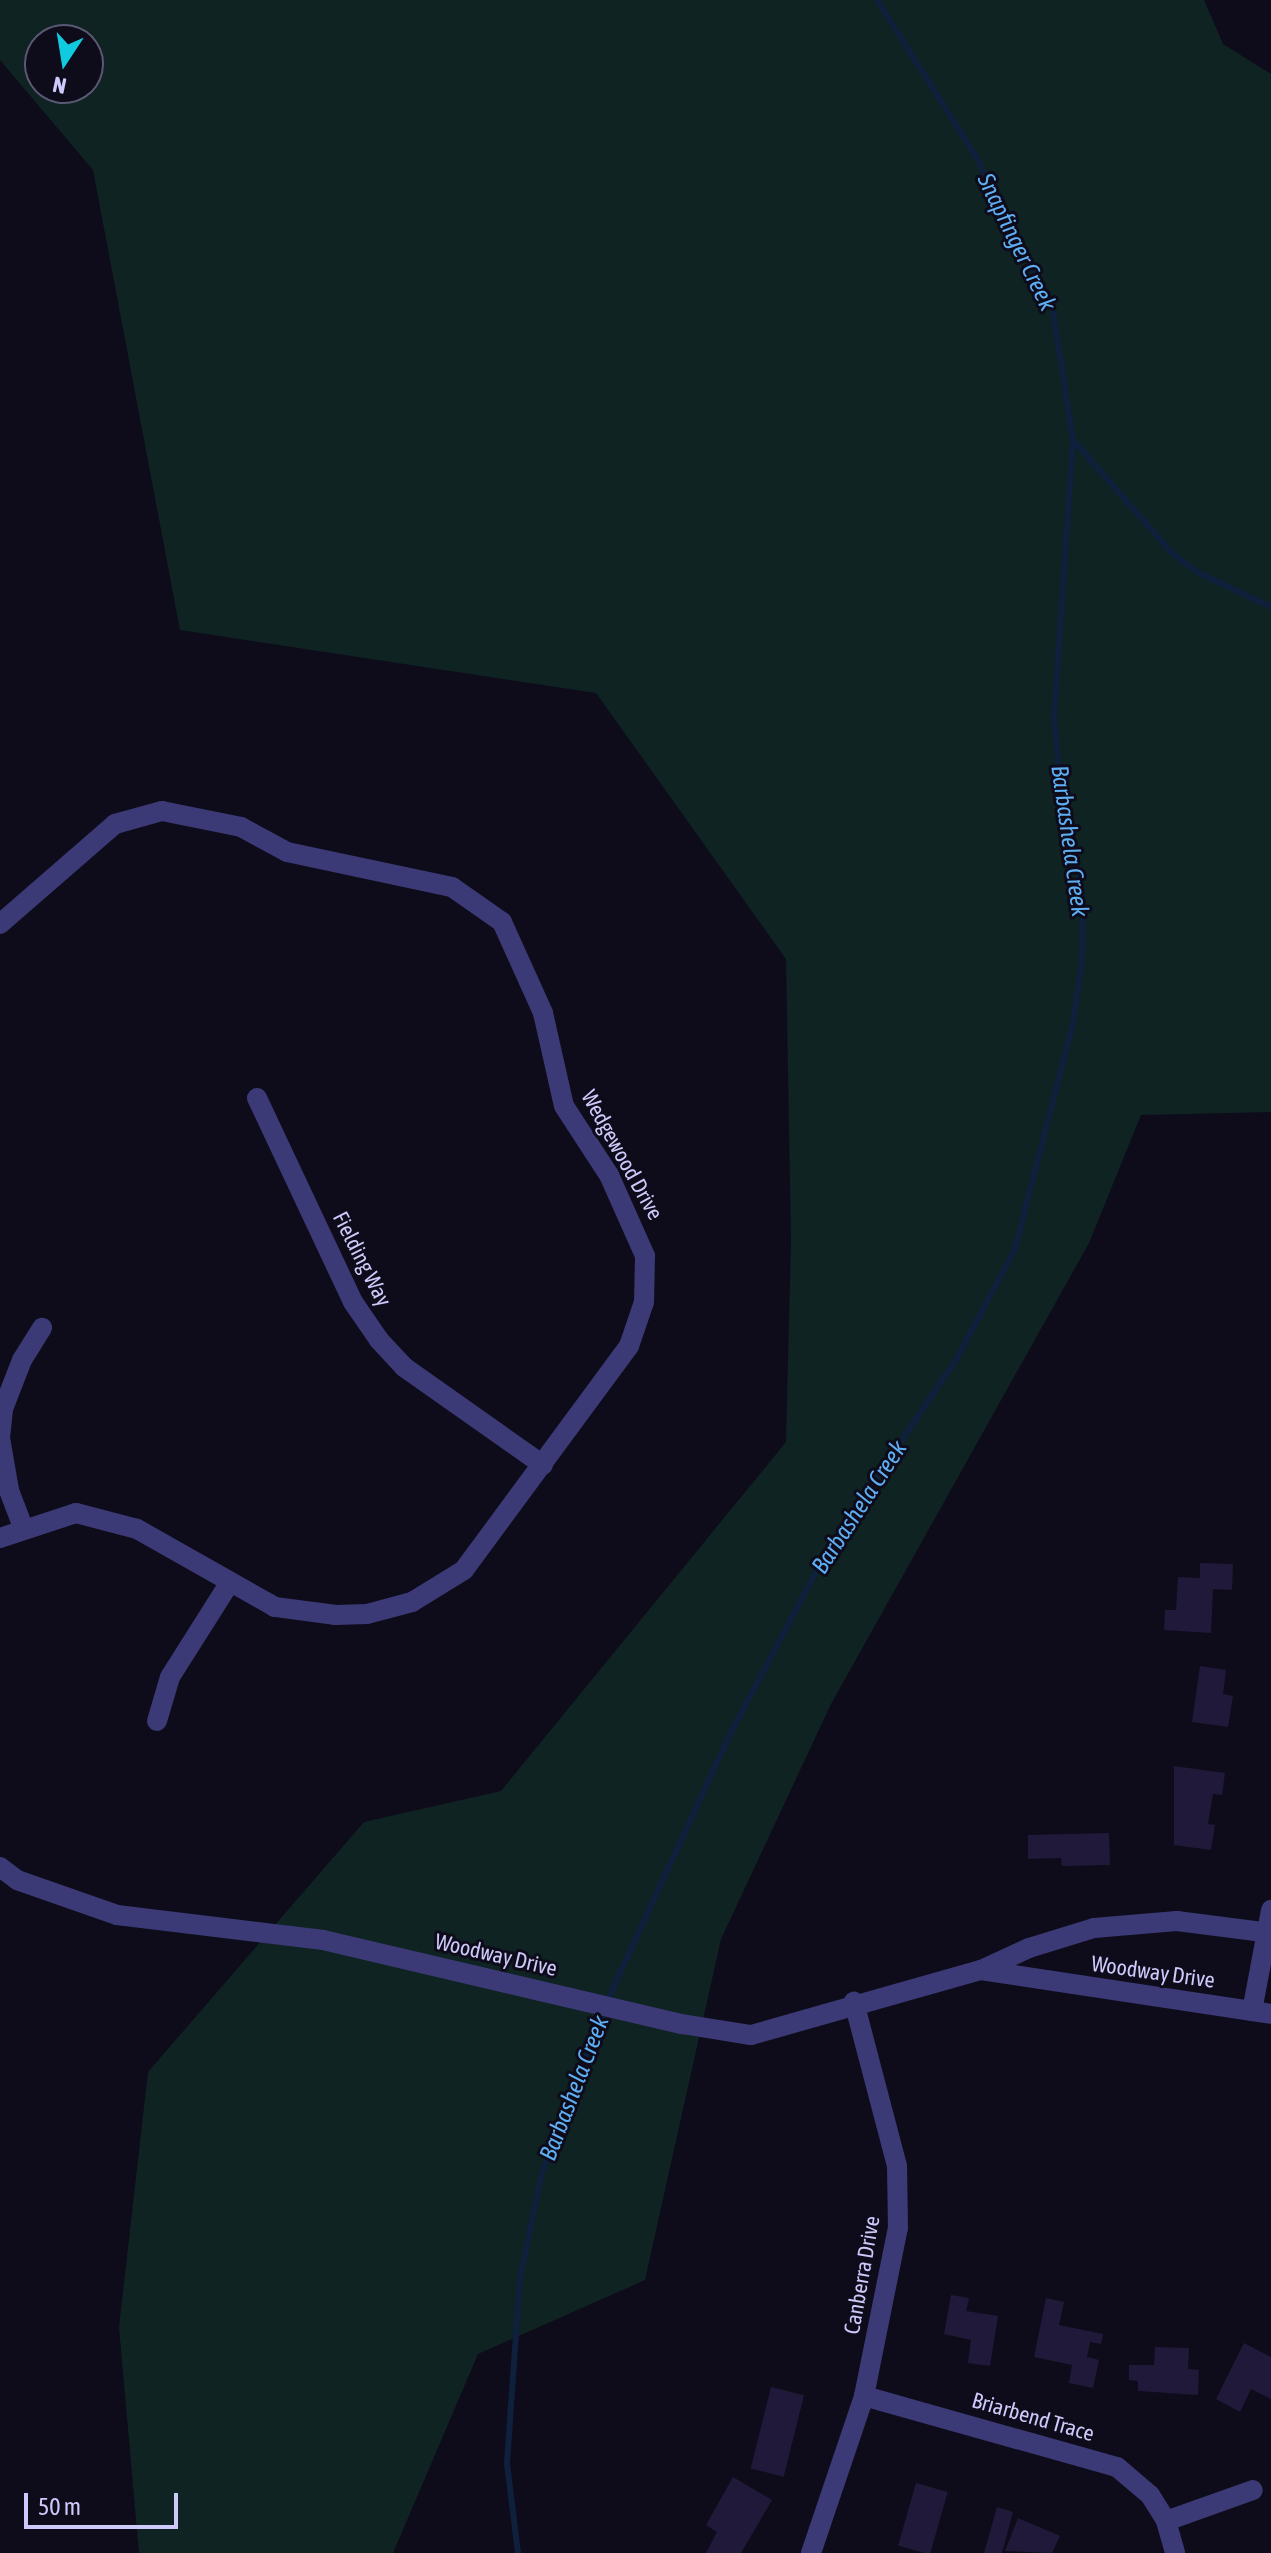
<!DOCTYPE html>
<html>
<head>
<meta charset="utf-8">
<style>
	body { margin:0 }
	#map { position:relative; width:1271px; height:2553px; overflow:hidden; background:#0e0c1a; font-family:"Asap Condensed",sans-serif }
	div>[style] { position:absolute }
	[style*='--x'] { left:calc(var(--x)*1px); top:calc(var(--y)*1px); width:calc(var(--w)*1px); rotate:calc(var(--a)*1deg) }
	.green>* { inset:0; background:#0f2323 }
	.stream>* { height:6px; margin:-3px; padding:0 3px; transform-origin:3px; border-radius:3px; background:#0e203c }
	.building>* { inset:0; background:#20193a; transform-origin:0 0 }
	.minor>* { height:20px; margin:-10px; padding:0 10px; transform-origin:10px; border-radius:10px; background:#3c3a76 }
	.tertiary>* { height:20px; margin:-10px; padding:0 10px; transform-origin:10px; border-radius:10px; background:#3c3a76 }
	span { translate:-50% -50%; white-space:nowrap; text-align:center; line-height:1.15; -webkit-text-stroke:6px #0e0c1a; paint-order:stroke }
	.street-label { font-size:22px; color:#cec9fb }
	.water-label { font-size:24px; color:#5eaef4; font-style:italic }
	.north { position:absolute; left:24px; top:24px; width:80px; height:80px; box-sizing:border-box; background:#0e0c1a; border:2px solid #5b5874; border-radius:50%; rotate:192deg; font-size:22px; font-weight:700; line-height:32px; text-align:center; color:#cec9fb }
	.north::after { content:''; display:block; margin:auto; width:28px; height:36px; background:#10cbe0; clip-path:polygon(50% 0,100% 100%,50% 72%,0 100%) }
	.scale { position:absolute; left:24px; top:2493px; width:154px; height:36px; box-sizing:border-box; border:4px solid #cec9fb; border-top:0; padding-left:10px; font-size:24px; line-height:28px; white-space:nowrap; color:#cec9fb; -webkit-text-stroke:6px #0e0c1a; paint-order:stroke }
</style>
</head>
<body>
<div id="map">
	<div class="green">
		<i style="clip-path:polygon(evenodd,0 0,1204px 0,1223px 44px,1271px 74px,1271px 1112px,1141px 1115px,1089px 1243px,831px 1704px,721px 1939px,645px 2280px,478px 2354px,393px 2553px,139px 2553px,119px 2327px,148px 2072px,364px 1822px,501px 1791px,786px 1442px,791px 1240px,786px 959px,596px 693px,180px 630px,93px 170px,0 60px,0 0,40px 40px,88px 40px,88px 88px,40px 88px,40px 40px)"></i>
	</div>
	<div class="stream">
		<i style="--x:877;--y:0;--w:183;--a:57.7"></i>
		<i style="--x:975;--y:155;--w:169;--a:63"></i>
		<i style="--x:1052;--y:306;--w:136;--a:81.1"></i>
		<i style="--x:1073;--y:440;--w:150;--a:48.8"></i>
		<i style="--x:1172;--y:553;--w:31;--a:37"></i>
		<i style="--x:1197;--y:572;--w:82;--a:25.3"></i>
		<i style="--x:518;--y:2553;--w:91;--a:-97"></i>
		<i style="--x:507;--y:2463;--w:185;--a:-86"></i>
		<i style="--x:520;--y:2278;--w:107;--a:-78.2"></i>
		<i style="--x:542;--y:2173;--w:188;--a:-69.2"></i>
		<i style="--x:609;--y:1997;--w:294;--a:-65.3"></i>
		<i style="--x:732;--y:1730;--w:203;--a:-62"></i>
		<i style="--x:827;--y:1551;--w:233;--a:-56"></i>
		<i style="--x:957;--y:1358;--w:123;--a:-62"></i>
		<i style="--x:1015;--y:1249;--w:233;--a:-75.6"></i>
		<i style="--x:1073;--y:1023;--w:62;--a:-81.6"></i>
		<i style="--x:1082;--y:962;--w:62;--a:-89.1"></i>
		<i style="--x:1083;--y:900;--w:123;--a:-100.8"></i>
		<i style="--x:1060;--y:779;--w:61;--a:-95.6"></i>
		<i style="--x:1054;--y:718;--w:279;--a:-86.1"></i>
	</div>
	<div class="building">
		<i style="clip-path:polygon(1200px 1563px,1233px 1564px,1232px 1590px,1213px 1589px,1211px 1633px,1164px 1630px,1165px 1610px,1176px 1610px,1178px 1577px,1200px 1578px)"></i>
		<i style="clip-path:polygon(1200px 1666px,1226px 1670px,1223px 1694px,1233px 1696px,1228px 1727px,1192px 1722px)"></i>
		<i style="clip-path:polygon(1174px 1766px,1225px 1773px,1222px 1795px,1213px 1794px,1208px 1824px,1215px 1825px,1211px 1850px,1174px 1845px)"></i>
		<i style="clip-path:polygon(1109px 1833px,1110px 1865px,1062px 1866px,1061px 1858px,1028px 1859px,1028px 1835px)"></i>
		<i style="clip-path:polygon(951px 2295px,969px 2298px,966px 2311px,998px 2316px,990px 2366px,968px 2363px,971px 2340px,944px 2334px)"></i>
		<i style="clip-path:polygon(1046px 2298px,1064px 2302px,1059px 2325px,1103px 2334px,1101px 2344px,1090px 2342px,1087px 2357px,1099px 2360px,1093px 2388px,1069px 2383px,1072px 2365px,1034px 2357px)"></i>
		<i style="clip-path:polygon(1244px 2343px,1271px 2357px,1271px 2399px,1251px 2389px,1240px 2412px,1216px 2399px)"></i>
		<i style="clip-path:polygon(1155px 2347px,1189px 2348px,1188px 2369px,1199px 2370px,1198px 2395px,1138px 2391px,1138px 2381px,1129px 2380px,1129px 2365px,1154px 2365px)"></i>
		<i style="left:771px;top:2387px;width:34px;height:84px;rotate:14deg"></i>
		<i style="clip-path:polygon(733px 2477px,772px 2500px,741px 2553px,706px 2553px,717px 2532px,706px 2525px)"></i>
		<i style="left:916px;top:2483px;width:33px;height:65px;rotate:16deg"></i>
		<i style="clip-path:polygon(997px 2507px,1013px 2512px,1002px 2553px,984px 2553px)"></i>
		<i style="clip-path:polygon(1018px 2518px,1060px 2536px,1052px 2553px,1005px 2551px)"></i>
	</div>
	<div class="minor">
		<i style="--x:0;--y:924;--w:152;--a:-41"></i>
		<i style="--x:115;--y:824;--w:49;--a:-15.5"></i>
		<i style="--x:162;--y:811;--w:81;--a:11.4"></i>
		<i style="--x:241;--y:827;--w:52;--a:28.5"></i>
		<i style="--x:287;--y:852;--w:169;--a:12"></i>
		<i style="--x:452;--y:887;--w:61;--a:35"></i>
		<i style="--x:502;--y:922;--w:100;--a:65.7"></i>
		<i style="--x:543;--y:1013;--w:95;--a:77.3"></i>
		<i style="--x:564;--y:1106;--w:82;--a:56.9"></i>
		<i style="--x:609;--y:1175;--w:89;--a:66"></i>
		<i style="--x:645;--y:1256;--w:46;--a:91.2"></i>
		<i style="--x:644;--y:1302;--w:46;--a:108.8"></i>
		<i style="--x:629;--y:1346;--w:278;--a:126.4"></i>
		<i style="--x:464;--y:1570;--w:61;--a:148.4"></i>
		<i style="--x:412;--y:1602;--w:47;--a:165.1"></i>
		<i style="--x:367;--y:1614;--w:31;--a:178"></i>
		<i style="--x:336;--y:1615;--w:62;--a:-172.5"></i>
		<i style="--x:275;--y:1607;--w:159;--a:-150.5"></i>
		<i style="--x:137;--y:1529;--w:63;--a:-165.3"></i>
		<i style="--x:76;--y:1513;--w:80;--a:161.8"></i>
		<i style="--x:257;--y:1098;--w:225;--a:64.8"></i>
		<i style="--x:353;--y:1302;--w:46;--a:55.6"></i>
		<i style="--x:379;--y:1340;--w:37;--a:47"></i>
		<i style="--x:404;--y:1367;--w:170;--a:35.2"></i>
		<i style="--x:23;--y:1527;--w:40;--a:-111"></i>
		<i style="--x:9;--y:1490;--w:53;--a:-99.8"></i>
		<i style="--x:0;--y:1438;--w:29;--a:-84"></i>
		<i style="--x:3;--y:1409;--w:53;--a:-68.8"></i>
		<i style="--x:22;--y:1360;--w:38;--a:-58"></i>
		<i style="--x:157;--y:1721;--w:46;--a:-73.5"></i>
		<i style="--x:170;--y:1677;--w:112;--a:-57.7"></i>
		<i style="--x:1252;--y:2011;--w:103;--a:-79.3"></i>
		<i style="--x:864;--y:2396;--w:263;--a:15.7"></i>
		<i style="--x:1117;--y:2467;--w:43;--a:40.3"></i>
		<i style="--x:1150;--y:2495;--w:31;--a:58"></i>
		<i style="--x:1166;--y:2521;--w:33;--a:74"></i>
		<i style="--x:1166;--y:2521;--w:92;--a:-19.6"></i>
		<i style="--x:811;--y:2553;--w:166;--a:-71.3"></i>
		<i style="--x:864;--y:2396;--w:171;--a:-78.6"></i>
		<i style="--x:898;--y:2228;--w:62;--a:-90.9"></i>
		<i style="--x:897;--y:2166;--w:170;--a:-104.7"></i>
	</div>
	<div class="tertiary">
		<i style="--x:0;--y:1867;--w:21;--a:37"></i>
		<i style="--x:17;--y:1880;--w:106;--a:19.3"></i>
		<i style="--x:117;--y:1915;--w:208;--a:6.9"></i>
		<i style="--x:323;--y:1940;--w:369;--a:13.2"></i>
		<i style="--x:682;--y:2024;--w:70;--a:9.1"></i>
		<i style="--x:751;--y:2035;--w:239;--a:-15.8"></i>
		<i style="--x:981;--y:1970;--w:53;--a:-24.6"></i>
		<i style="--x:1029;--y:1948;--w:68;--a:-17.1"></i>
		<i style="--x:1094;--y:1928;--w:83;--a:-4.8"></i>
		<i style="--x:1177;--y:1921;--w:95;--a:7.3"></i>
		<i style="--x:981;--y:1970;--w:293;--a:8.6"></i>
	</div>
	<div class="street-label">
		<span style="left:622px;top:1155px;rotate:61deg">Wedgewood Drive</span>
		<span style="left:362px;top:1259px;rotate:63deg">Fielding Way</span>
		<span style="left:496px;top:1955px;rotate:13deg">Woodway Drive</span>
		<span style="left:1153px;top:1972px;rotate:8deg">Woodway Drive</span>
		<span style="left:862px;top:2275px;rotate:-80deg">Canberra Drive</span>
		<span style="left:1033px;top:2417px;rotate:16deg">Briarbend Trace</span>
	</div>
	<div class="water-label">
		<span style="left:1017px;top:242px;rotate:64deg">Snapfinger Creek</span>
		<span style="left:1070px;top:841px;rotate:82deg">Barbashela Creek</span>
		<span style="left:859px;top:1507px;rotate:-57deg">Barbashela Creek</span>
		<span style="left:574px;top:2088px;rotate:-69deg">Barbashela Creek</span>
	</div>
	<div class="north">N</div>
	<div class="scale">50 m</div>
</div>
</body>
</html>
